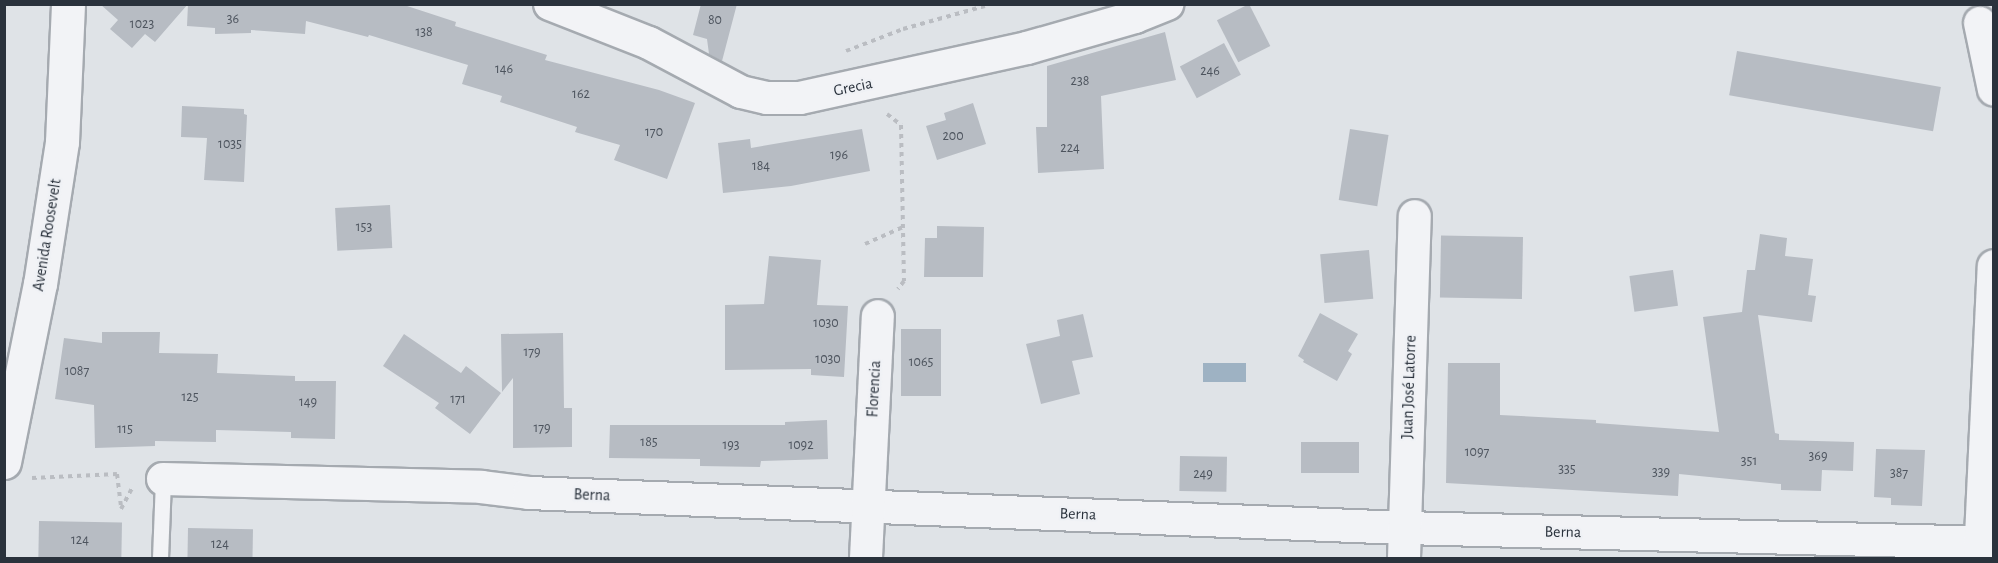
<!DOCTYPE html>
<html>
<head>
<meta charset="utf-8">
<style>
	body { margin:0 }
	#map { position:relative; width:1998px; height:563px; overflow:hidden; background:#dfe3e7; font-family:"Alegreya Sans",sans-serif }
	div>[style] { position:absolute }
	[style*='--x'] { left:calc(var(--x)*1px); top:calc(var(--y)*1px); width:calc(var(--w)*1px); rotate:calc(var(--a)*1deg) }
	.water>* { inset:0; background:#9eb2c3; transform-origin:0 0 }
	.building>* { inset:0; background:#b7bcc3; transform-origin:0 0 }
	.path>* { height:4px; margin-top:-2px; transform-origin:0; background:repeating-linear-gradient(90deg,#babdc2 0 4.5px,transparent 0 9px) }
	.roads { filter:drop-shadow(2px 0 #a5aab0) drop-shadow(-2px 0 #a5aab0) drop-shadow(0 2px #a5aab0) drop-shadow(0 -2px #a5aab0) }
	.service>* { height:15px; margin:-7.5px; padding:0 7.5px; transform-origin:7.5px; border-radius:7.5px; background:#f2f3f6 }
	.minor>* { height:32px; margin:-16px; padding:0 16px; transform-origin:16px; border-radius:16px; background:#f2f3f6 }
	.tertiary>* { height:33px; margin:-16.5px; padding:0 16.5px; transform-origin:16.5px; border-radius:16.5px; background:#f2f3f6 }
	span { translate:-50% -50%; white-space:nowrap; text-align:center; line-height:1.15; -webkit-text-stroke:4.5px #eff1f5; paint-order:stroke }
	.number-label { font-size:14px; color:#4d545e }
	.number-label span { -webkit-text-stroke-width:0 }
	.street-label { font-size:16px; color:#2a323c }
	.frame { position:absolute; inset:0; border:6px solid #2a323c; pointer-events:none }
</style>
</head>
<body>
<div id="map">
	<div class="water">
		<i style="left:1203px;top:363px;width:43px;height:19px"></i>
	</div>
	<div class="building">
		<i style="clip-path:polygon(100px 4px,188px 4px,155px 42px,145px 34px,132px 48px,110px 29px,118px 20px)"></i>
		<i style="clip-path:polygon(188px 4px,401px 4px,456px 22px,455px 26px,547px 55px,545px 60px,659px 90px,695px 103px,667px 179px,614px 160px,620px 145px,575px 132px,577px 127px,500px 102px,502px 96px,462px 84px,468px 65px,369px 35px,368px 37px,306px 21px,305px 34px,251px 30px,251px 33px,215px 34px,215px 28px,187px 26px)"></i>
		<i style="clip-path:polygon(701px 4px,737px 4px,722px 61px,709px 54px,707px 39px,693px 35px)"></i>
		<i style="left:1249px;top:4px;width:47px;height:36px;rotate:63deg"></i>
		<i style="clip-path:polygon(1165px 32px,1176px 80px,1101px 96px,1104px 169px,1038px 173px,1036px 127px,1047px 127px,1047px 66px)"></i>
		<i style="left:1224px;top:43px;width:36px;height:50px;rotate:62deg"></i>
		<i style="left:1737px;top:51px;width:207px;height:45px;rotate:10deg"></i>
		<i style="clip-path:polygon(973px 103px,986px 144px,937px 160px,926px 126px,946px 120px,944px 113px)"></i>
		<i style="clip-path:polygon(182px 106px,244px 109px,244px 114px,247px 115px,244px 182px,204px 180px,207px 138px,181px 137px)"></i>
		<i style="clip-path:polygon(862px 129px,870px 171px,791px 186px,723px 193px,718px 143px,750px 139px,751px 148px)"></i>
		<i style="left:1350px;top:129px;width:39px;height:72px;rotate:9deg"></i>
		<i style="left:390px;top:205px;width:43px;height:55px;rotate:87deg"></i>
		<i style="clip-path:polygon(937px 226px,984px 227px,983px 277px,924px 277px,925px 238px,937px 238px)"></i>
		<i style="clip-path:polygon(1760px 234px,1787px 238px,1785px 256px,1813px 259px,1808px 295px,1816px 296px,1812px 322px,1758px 315px,1775px 433px,1779px 434px,1779px 440px,1854px 442px,1853px 471px,1822px 470px,1821px 491px,1781px 490px,1781px 484px,1679px 474px,1678px 496px,1446px 483px,1448px 363px,1500px 363px,1500px 415px,1596px 420px,1596px 423px,1719px 432px,1703px 317px,1742px 312px,1747px 270px,1755px 270px)"></i>
		<i style="left:1523px;top:237px;width:62px;height:82px;rotate:91deg"></i>
		<i style="left:1369px;top:250px;width:49px;height:49px;rotate:85deg"></i>
		<i style="clip-path:polygon(769px 256px,821px 260px,817px 305px,848px 306px,844px 377px,811px 375px,811px 369px,725px 370px,725px 305px,764px 304px)"></i>
		<i style="left:1673px;top:270px;width:36px;height:44px;rotate:82deg"></i>
		<i style="clip-path:polygon(1320px 313px,1358px 334px,1348px 351px,1352px 354px,1337px 381px,1303px 362px,1304px 360px,1298px 356px)"></i>
		<i style="clip-path:polygon(1083px 314px,1093px 357px,1072px 361px,1080px 394px,1041px 404px,1026px 344px,1060px 336px,1057px 320px)"></i>
		<i style="left:901px;top:329px;width:40px;height:67px"></i>
		<i style="clip-path:polygon(102px 332px,160px 332px,159px 353px,218px 354px,217px 373px,295px 376px,295px 381px,336px 381px,335px 439px,291px 438px,291px 432px,216px 430px,216px 442px,155px 441px,155px 446px,95px 448px,94px 405px,55px 399px,64px 338px,102px 343px)"></i>
		<i style="clip-path:polygon(563px 333px,564px 408px,572px 408px,572px 447px,513px 448px,513px 378px,502px 392px,501px 334px)"></i>
		<i style="clip-path:polygon(404px 334px,461px 373px,466px 366px,501px 393px,470px 434px,435px 408px,439px 403px,383px 366px)"></i>
		<i style="clip-path:polygon(827px 420px,828px 459px,761px 461px,760px 467px,700px 466px,700px 459px,609px 458px,610px 425px,785px 425px,785px 422px)"></i>
		<i style="left:1359px;top:442px;width:31px;height:58px;rotate:90deg"></i>
		<i style="clip-path:polygon(1876px 449px,1925px 450px,1922px 506px,1891px 505px,1891px 498px,1874px 497px)"></i>
		<i style="left:1180px;top:456px;width:47px;height:35px;rotate:1deg"></i>
		<i style="left:39px;top:521px;width:83px;height:36px;rotate:1deg"></i>
		<i style="left:188px;top:528px;width:65px;height:30px;rotate:1deg"></i>
	</div>
	<div class="path">
		<i style="--x:846;--y:51;--w:61;--a:-21.1"></i>
		<i style="--x:903;--y:29;--w:85;--a:-15.7"></i>
		<i style="--x:887;--y:114;--w:18;--a:38"></i>
		<i style="--x:901;--y:125;--w:156;--a:88.9"></i>
		<i style="--x:904;--y:281;--w:10;--a:127"></i>
		<i style="--x:865;--y:244;--w:42;--a:-24.1"></i>
		<i style="--x:32;--y:478;--w:85;--a:-2.7"></i>
		<i style="--x:117;--y:474;--w:35;--a:83"></i>
		<i style="--x:121;--y:509;--w:24;--a:-62"></i>
	</div>
	<div class="roads">
		<div class="service">
			<i style="--x:160;--y:558;--w:79;--a:-87.8"></i>
		</div>
		<div class="minor">
			<i style="--x:550;--y:4;--w:106;--a:21.5"></i>
			<i style="--x:649;--y:43;--w:104;--a:28"></i>
			<i style="--x:741;--y:92;--w:27;--a:13"></i>
			<i style="--x:767;--y:98;--w:33;--a:0"></i>
			<i style="--x:800;--y:98;--w:232;--a:-12.4"></i>
			<i style="--x:1027;--y:48;--w:112;--a:-16"></i>
			<i style="--x:1135;--y:17;--w:35;--a:-22"></i>
			<i style="--x:1980;--y:23;--w:68;--a:78.2"></i>
			<i style="--x:163;--y:479;--w:318;--a:1.4"></i>
			<i style="--x:481;--y:487;--w:48;--a:7.1"></i>
			<i style="--x:529;--y:493;--w:876;--a:2.29"></i>
			<i style="--x:1404;--y:528;--w:590;--a:1.46"></i>
			<i style="--x:866;--y:558;--w:242;--a:-87.2"></i>
			<i style="--x:1404;--y:558;--w:342;--a:-88.2"></i>
			<i style="--x:1980;--y:558;--w:292;--a:-87.3"></i>
		</div>
		<div class="tertiary">
			<i style="--x:4;--y:462;--w:182;--a:-78.6"></i>
			<i style="--x:40;--y:284;--w:144;--a:-81.2"></i>
			<i style="--x:62;--y:142;--w:138;--a:-87.5"></i>
		</div>
	</div>
	<div class="number-label">
		<span style="left:233px;top:19px">36</span>
		<span style="left:715px;top:20px">80</span>
		<span style="left:142px;top:24px">1023</span>
		<span style="left:424px;top:32px">138</span>
		<span style="left:504px;top:69px">146</span>
		<span style="left:1210px;top:71px">246</span>
		<span style="left:1080px;top:81px">238</span>
		<span style="left:581px;top:94px">162</span>
		<span style="left:654px;top:132px">170</span>
		<span style="left:953px;top:136px">200</span>
		<span style="left:230px;top:144px">1035</span>
		<span style="left:1070px;top:148px">224</span>
		<span style="left:839px;top:155px">196</span>
		<span style="left:761px;top:166px">184</span>
		<span style="left:364px;top:227px">153</span>
		<span style="left:826px;top:323px">1030</span>
		<span style="left:532px;top:352px">179</span>
		<span style="left:828px;top:359px">1030</span>
		<span style="left:921px;top:362px">1065</span>
		<span style="left:77px;top:371px">1087</span>
		<span style="left:190px;top:397px">125</span>
		<span style="left:458px;top:399px">171</span>
		<span style="left:308px;top:402px">149</span>
		<span style="left:542px;top:428px">179</span>
		<span style="left:125px;top:429px">115</span>
		<span style="left:649px;top:442px">185</span>
		<span style="left:731px;top:445px">193</span>
		<span style="left:801px;top:445px">1092</span>
		<span style="left:1477px;top:452px">1097</span>
		<span style="left:1818px;top:456px">369</span>
		<span style="left:1749px;top:461px">351</span>
		<span style="left:1567px;top:469px">335</span>
		<span style="left:1661px;top:472px">339</span>
		<span style="left:1899px;top:473px">387</span>
		<span style="left:1203px;top:474px">249</span>
		<span style="left:80px;top:540px">124</span>
		<span style="left:220px;top:544px">124</span>
	</div>
	<div class="street-label">
		<span style="left:853px;top:87px;rotate:-12deg">Grecia</span>
		<span style="left:47px;top:235px;rotate:-81deg">Avenida Roosevelt</span>
		<span style="left:1409px;top:387px;rotate:-88deg">Juan José Latorre</span>
		<span style="left:874px;top:389px;rotate:-87deg">Florencia</span>
		<span style="left:592px;top:495px;rotate:2deg">Berna</span>
		<span style="left:1078px;top:514px;rotate:2deg">Berna</span>
		<span style="left:1563px;top:532px;rotate:1deg">Berna</span>
	</div>
	<div class="frame"></div>
</div>
</body>
</html>
